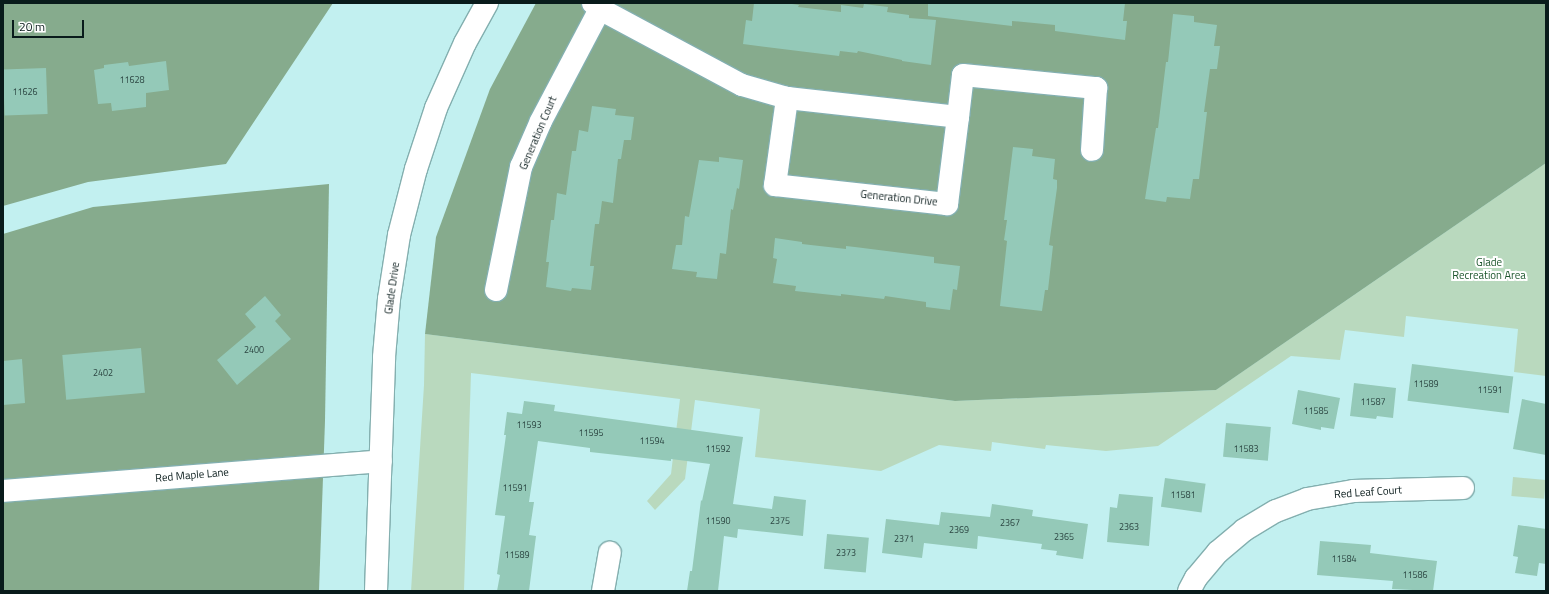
<!DOCTYPE html>
<html>
<head>
<meta charset="utf-8">
<style>
	body { margin:0 }
	#map { position:relative; width:1549px; height:594px; overflow:hidden; background:#c2f0f0; font-family:"Titillium Web",sans-serif }
	div>[style] { position:absolute }
	[style*='--x'] { left:calc(var(--x)*1px); top:calc(var(--y)*1px); width:calc(var(--w)*1px); rotate:calc(var(--a)*1deg) }
	.green>* { inset:0; background:#b9d9be; transform-origin:0 0 }
	.forest>* { inset:0; background:#86ab8d }
	.building>* { inset:0; background:#94c9b8; transform-origin:0 0 }
	.roads { filter:drop-shadow(1px 0 #83afaf) drop-shadow(-1px 0 #83afaf) drop-shadow(0 1px #83afaf) drop-shadow(0 -1px #83afaf) }
	.street>* { height:22px; margin:-11px; padding:0 11px; transform-origin:11px; border-radius:11px; background:#fff }
	.secondary>* { height:22px; margin:-11px; padding:0 11px; transform-origin:11px; border-radius:11px; background:#fff }
	span { translate:-50% -50%; white-space:nowrap; text-align:center; line-height:1.15; -webkit-text-stroke:4px #fff; paint-order:stroke }
	.number-label { font-size:9px; color:#2c4642 }
	.number-label span { -webkit-text-stroke-width:0 }
	.street-label { font-size:11px; color:#091b1b }
	.park-label { font-size:11px; color:#1c552c }
	.frame { position:absolute; inset:0; border:4px solid #091b1b; pointer-events:none }
	.scale { position:absolute; left:12px; top:20px; width:72px; height:18px; box-sizing:border-box; border:2px solid #091b1b; border-top:0; padding-left:5px; font-size:12px; line-height:14px; white-space:nowrap; color:#091b1b; -webkit-text-stroke:3px #fff; paint-order:stroke }
</style>
</head>
<body>
<div id="map">
	<div class="green">
		<i style="clip-path:polygon(1546px 163px,1546px 376px,1514px 372px,1518px 329px,1406px 316px,1404px 337px,1345px 330px,1340px 360px,1291px 356px,1158px 446px,1106px 451px,1046px 445px,1045px 449px,992px 442px,991px 451px,939px 445px,881px 471px,755px 457px,760px 409px,695px 400px,685px 479px,655px 510px,647px 501px,671px 474px,680px 399px,471px 373px,464px 591px,411px 591px,424px 385px,425px 334px,955px 401px,1216px 390px)"></i>
		<i style="left:1513px;top:477px;width:33px;height:19px;rotate:5deg"></i>
	</div>
	<div class="forest">
		<i style="clip-path:polygon(3px 3px,333px 3px,226px 164px,88px 182px,3px 206px)"></i>
		<i style="clip-path:polygon(536px 3px,1546px 3px,1546px 163px,1216px 390px,955px 401px,425px 334px,436px 237px,490px 89px)"></i>
		<i style="clip-path:polygon(329px 184px,325px 421px,319px 591px,3px 591px,3px 234px,93px 207px)"></i>
	</div>
	<div class="building">
		<i style="clip-path:polygon(754px 3px,785px 3px,799px 5px,798px 7px,841px 12px,841px 5px,863px 8px,864px 4px,888px 7px,887px 12px,909px 15px,909px 18px,936px 20px,931px 65px,902px 61px,902px 60px,858px 51px,857px 53px,840px 51px,839px 56px,743px 44px,746px 20px,752px 21px)"></i>
		<i style="clip-path:polygon(928px 3px,1125px 3px,1123px 21px,1127px 21px,1125px 40px,1055px 31px,1055px 25px,1012px 21px,1012px 26px,928px 16px)"></i>
		<i style="clip-path:polygon(1173px 14px,1194px 16px,1194px 22px,1217px 25px,1214px 46px,1220px 46px,1217px 69px,1210px 69px,1204px 112px,1207px 112px,1199px 179px,1193px 179px,1190px 199px,1167px 197px,1166px 202px,1145px 199px,1156px 128px,1158px 128px,1166px 62px,1168px 62px)"></i>
		<i style="clip-path:polygon(166px 61px,169px 90px,146px 93px,146px 107px,112px 111px,111px 103px,98px 104px,94px 70px,104px 68px,104px 65px,128px 62px,129px 66px)"></i>
		<i style="left:46px;top:68px;width:46px;height:43px;rotate:88deg"></i>
		<i style="clip-path:polygon(592px 106px,616px 109px,615px 115px,634px 117px,631px 140px,624px 140px,621px 159px,618px 159px,613px 203px,602px 201px,599px 224px,595px 224px,590px 266px,594px 266px,591px 290px,572px 288px,571px 291px,546px 287px,549px 262px,546px 262px,551px 220px,554px 220px,557px 193px,566px 195px,572px 151px,576px 151px,579px 130px,588px 132px)"></i>
		<i style="clip-path:polygon(1013px 147px,1033px 149px,1032px 156px,1055px 159px,1053px 179px,1057px 180px,1057px 188px,1049px 245px,1053px 246px,1048px 290px,1045px 290px,1042px 311px,1000px 306px,1007px 241px,1004px 240px,1007px 220px,1004px 220px)"></i>
		<i style="clip-path:polygon(719px 157px,743px 160px,739px 189px,737px 188px,733px 210px,731px 209px,726px 254px,720px 253px,717px 279px,696px 277px,697px 272px,672px 269px,676px 245px,682px 245px,685px 216px,689px 217px,699px 160px,719px 162px)"></i>
		<i style="clip-path:polygon(775px 238px,802px 242px,802px 244px,846px 249px,846px 246px,855px 247px,934px 257px,934px 263px,960px 266px,957px 290px,953px 289px,950px 310px,926px 307px,926px 302px,885px 296px,884px 299px,841px 294px,841px 296px,795px 291px,796px 286px,773px 283px,777px 259px,773px 258px)"></i>
		<i style="clip-path:polygon(265px 296px,281px 315px,275px 321px,291px 339px,237px 385px,217px 360px,256px 327px,245px 314px)"></i>
		<i style="left:141px;top:348px;width:45px;height:79px;rotate:85deg"></i>
		<i style="clip-path:polygon(22px 359px,25px 403px,3px 405px,3px 361px)"></i>
		<i style="left:1412px;top:364px;width:102px;height:37px;rotate:7deg"></i>
		<i style="clip-path:polygon(1354px 383px,1396px 388px,1393px 418px,1377px 416px,1376px 419px,1350px 416px)"></i>
		<i style="clip-path:polygon(1298px 390px,1340px 398px,1334px 429px,1321px 427px,1321px 430px,1292px 424px)"></i>
		<i style="clip-path:polygon(1522px 399px,1546px 404px,1546px 455px,1513px 449px)"></i>
		<i style="clip-path:polygon(524px 401px,555px 405px,554px 411px,743px 437px,733px 504px,772px 509px,774px 496px,806px 500px,803px 536px,738px 529px,737px 538px,724px 536px,718px 591px,687px 591px,690px 571px,692px 571px,701px 500px,702px 501px,710px 464px,671px 459px,671px 461px,590px 452px,590px 448px,538px 441px,529px 502px,534px 502px,529px 535px,536px 536px,529px 591px,497px 591px,500px 575px,497px 574px,505px 516px,495px 515px,506px 435px,504px 435px,507px 412px,522px 414px)"></i>
		<i style="left:1226px;top:423px;width:45px;height:34px;rotate:5deg"></i>
		<i style="left:1165px;top:478px;width:41px;height:29px;rotate:8deg"></i>
		<i style="clip-path:polygon(1119px 494px,1153px 497px,1149px 546px,1107px 542px,1110px 507px,1117px 508px)"></i>
		<i style="clip-path:polygon(992px 504px,1033px 510px,1032px 516px,1088px 524px,1083px 559px,1056px 555px,1057px 551px,1041px 549px,1042px 544px,978px 536px,977px 549px,924px 543px,922px 558px,882px 553px,886px 519px,939px 525px,941px 512px,990px 517px)"></i>
		<i style="clip-path:polygon(1518px 525px,1546px 529px,1546px 564px,1539px 563px,1537px 576px,1515px 573px,1518px 557px,1513px 556px)"></i>
		<i style="left:827px;top:534px;width:42px;height:35px;rotate:5deg"></i>
		<i style="clip-path:polygon(1320px 541px,1371px 545px,1370px 553px,1437px 561px,1433px 591px,1392px 589px,1393px 581px,1317px 575px)"></i>
	</div>
	<div class="roads">
		<div class="street">
			<i style="--x:593;--y:3;--w:9;--a:41"></i>
			<i style="--x:600;--y:9;--w:161;--a:28.2"></i>
			<i style="--x:742;--y:85;--w:47;--a:16.1"></i>
			<i style="--x:787;--y:98;--w:172;--a:6.3"></i>
			<i style="--x:958;--y:117;--w:88;--a:97.2"></i>
			<i style="--x:947;--y:204;--w:173;--a:-173.7"></i>
			<i style="--x:775;--y:185;--w:88;--a:-82.1"></i>
			<i style="--x:958;--y:117;--w:42;--a:-83.2"></i>
			<i style="--x:963;--y:75;--w:134;--a:5.6"></i>
			<i style="--x:1096;--y:88;--w:62;--a:93.7"></i>
			<i style="--x:496;--y:290;--w:126;--a:-78.5"></i>
			<i style="--x:521;--y:167;--w:50;--a:-66.5"></i>
			<i style="--x:541;--y:121;--w:127;--a:-62.2"></i>
			<i style="--x:3;--y:491;--w:379;--a:-4.5"></i>
			<i style="--x:603;--y:591;--w:39;--a:-80"></i>
			<i style="--x:1189;--y:591;--w:15;--a:-62"></i>
			<i style="--x:1196;--y:578;--w:34;--a:-50"></i>
			<i style="--x:1218;--y:552;--w:34;--a:-40"></i>
			<i style="--x:1244;--y:530;--w:37;--a:-31"></i>
			<i style="--x:1276;--y:511;--w:33;--a:-21"></i>
			<i style="--x:1307;--y:499;--w:48;--a:-9.7"></i>
			<i style="--x:1354;--y:491;--w:109;--a:-1.6"></i>
		</div>
		<div class="secondary">
			<i style="--x:376;--y:591;--w:234;--a:-88"></i>
			<i style="--x:384;--y:357;--w:58;--a:-85.1"></i>
			<i style="--x:389;--y:299;--w:65;--a:-81.1"></i>
			<i style="--x:399;--y:235;--w:68;--a:-75.6"></i>
			<i style="--x:416;--y:169;--w:64;--a:-71.8"></i>
			<i style="--x:436;--y:108;--w:71;--a:-66"></i>
			<i style="--x:465;--y:43;--w:46;--a:-61.2"></i>
		</div>
	</div>
	<div class="number-label">
		<span style="left:132px;top:80px">11628</span>
		<span style="left:25px;top:92px">11626</span>
		<span style="left:254px;top:350px">2400</span>
		<span style="left:103px;top:373px">2402</span>
		<span style="left:1426px;top:384px">11589</span>
		<span style="left:1490px;top:390px">11591</span>
		<span style="left:1373px;top:402px">11587</span>
		<span style="left:1316px;top:411px">11585</span>
		<span style="left:529px;top:425px">11593</span>
		<span style="left:591px;top:433px">11595</span>
		<span style="left:652px;top:441px">11594</span>
		<span style="left:718px;top:449px">11592</span>
		<span style="left:1246px;top:449px">11583</span>
		<span style="left:515px;top:488px">11591</span>
		<span style="left:1183px;top:495px">11581</span>
		<span style="left:718px;top:521px">11590</span>
		<span style="left:780px;top:521px">2375</span>
		<span style="left:1010px;top:523px">2367</span>
		<span style="left:1129px;top:527px">2363</span>
		<span style="left:959px;top:530px">2369</span>
		<span style="left:1064px;top:537px">2365</span>
		<span style="left:904px;top:539px">2371</span>
		<span style="left:846px;top:553px">2373</span>
		<span style="left:517px;top:555px">11589</span>
		<span style="left:1344px;top:559px">11584</span>
		<span style="left:1415px;top:575px">11586</span>
	</div>
	<div class="street-label">
		<span style="left:538px;top:133px;rotate:-67deg">Generation Court</span>
		<span style="left:899px;top:198px;rotate:6deg">Generation Drive</span>
		<span style="left:392px;top:288px;rotate:-82deg">Glade Drive</span>
		<span style="left:192px;top:475px;rotate:-5deg">Red Maple Lane</span>
		<span style="left:1368px;top:492px;rotate:-4deg">Red Leaf Court</span>
	</div>
	<div class="park-label">
		<span style="left:1489px;top:269px">Glade<br>Recreation Area</span>
	</div>
	<div class="frame"></div>
	<div class="scale">20 m</div>
</div>
</body>
</html>
